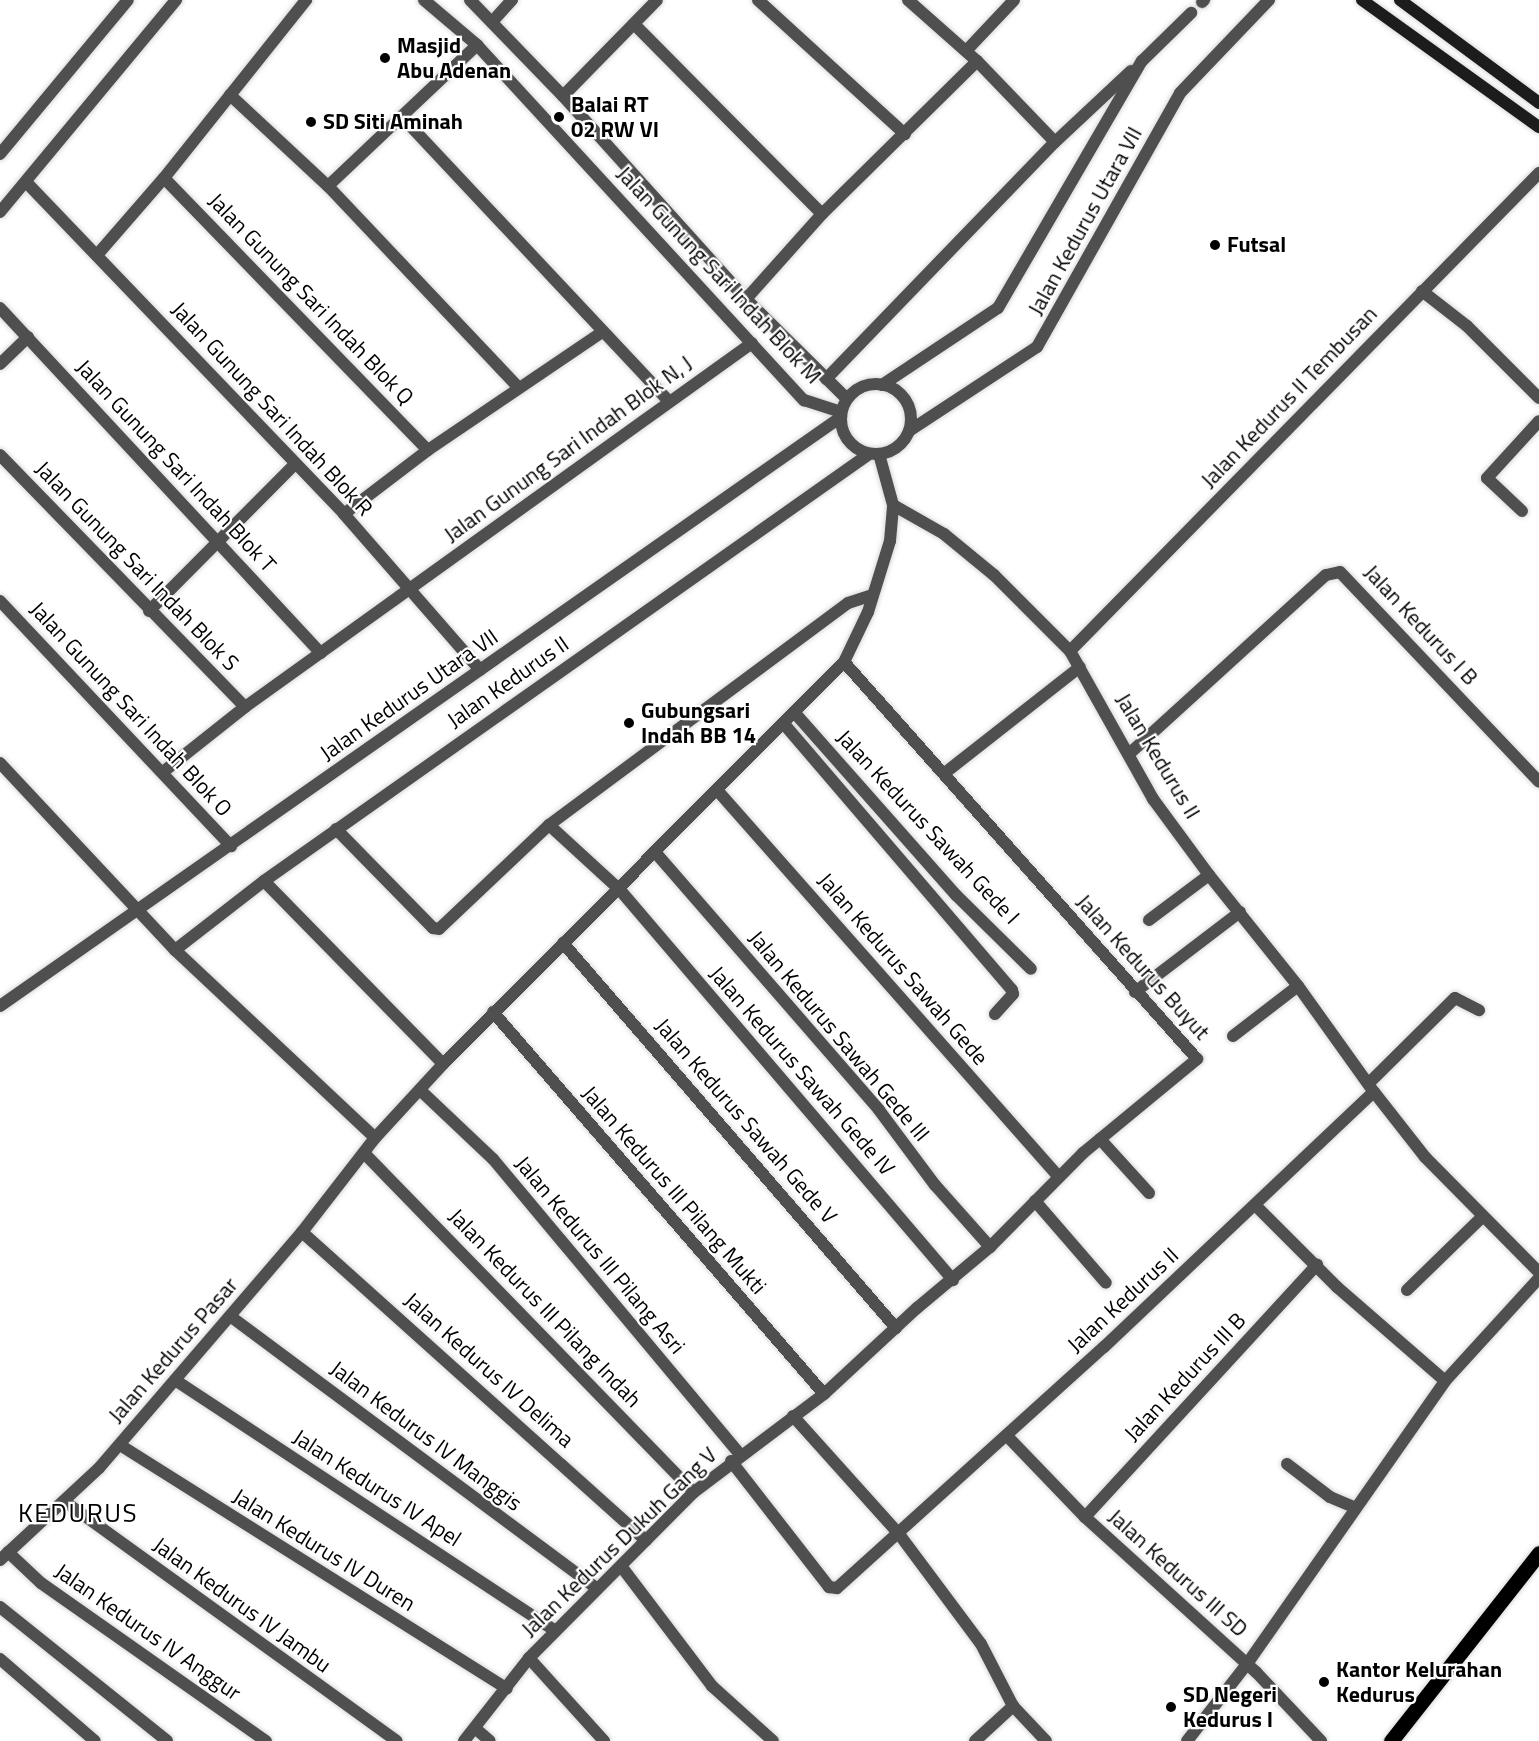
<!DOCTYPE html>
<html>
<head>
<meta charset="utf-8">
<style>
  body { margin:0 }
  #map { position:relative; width:1539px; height:1741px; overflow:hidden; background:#fff; font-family:"Titillium Web",sans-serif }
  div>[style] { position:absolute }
  .roads { filter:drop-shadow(0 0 2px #dbdbdb) drop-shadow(0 0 2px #dbdbdb) }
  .street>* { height:12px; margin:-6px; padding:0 6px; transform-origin:6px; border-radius:6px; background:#4f4f4f }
  .street>.ring { margin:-6px; padding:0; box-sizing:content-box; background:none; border:12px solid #4f4f4f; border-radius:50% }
  .secondary>* { height:12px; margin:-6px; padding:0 6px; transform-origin:6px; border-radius:6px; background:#1c1c1c }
  .primary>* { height:15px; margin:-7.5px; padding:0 7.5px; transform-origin:7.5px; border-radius:7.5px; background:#000 }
  .dots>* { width:16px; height:16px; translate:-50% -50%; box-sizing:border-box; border:3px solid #fff; border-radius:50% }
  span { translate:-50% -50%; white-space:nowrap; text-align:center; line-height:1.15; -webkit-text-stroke:4.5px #fff; paint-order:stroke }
  .poi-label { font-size:22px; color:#000; font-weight:700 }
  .left { translate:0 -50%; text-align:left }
  .street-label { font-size:22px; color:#000 }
  .quarter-label { font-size:26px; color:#000; letter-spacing:1.5px }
</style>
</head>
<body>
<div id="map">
  <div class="roads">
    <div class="street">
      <div style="left:424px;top:0;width:70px;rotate:40.3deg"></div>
      <div style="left:477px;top:45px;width:483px;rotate:47.4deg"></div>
      <div style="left:804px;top:400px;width:39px;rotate:18deg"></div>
      <div style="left:470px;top:0;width:134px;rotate:45.9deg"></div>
      <div style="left:563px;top:96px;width:273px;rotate:48deg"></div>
      <div style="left:746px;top:299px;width:142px;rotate:44.7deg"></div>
      <div style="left:758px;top:0;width:199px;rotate:42.4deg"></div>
      <div style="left:908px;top:0;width:92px;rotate:41.5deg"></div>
      <div style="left:977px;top:61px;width:112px;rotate:46.1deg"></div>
      <div style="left:1202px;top:2px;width:3px;rotate:-45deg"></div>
      <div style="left:492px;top:22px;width:30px;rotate:-48deg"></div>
      <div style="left:634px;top:24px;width:267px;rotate:45.3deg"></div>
      <div style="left:966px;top:51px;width:70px;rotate:-46.7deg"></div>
      <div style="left:230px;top:95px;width:134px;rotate:42.9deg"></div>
      <div style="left:328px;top:186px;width:277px;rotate:46.6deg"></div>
      <div style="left:563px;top:96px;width:134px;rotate:-45.6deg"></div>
      <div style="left:402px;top:117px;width:390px;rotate:46.8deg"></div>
      <div style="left:0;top:154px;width:200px;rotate:-50.3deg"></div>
      <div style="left:164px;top:178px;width:379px;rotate:45.9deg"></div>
      <div style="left:27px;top:183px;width:458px;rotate:46.2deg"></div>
      <div style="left:344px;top:514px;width:207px;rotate:48.9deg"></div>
      <div style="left:328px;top:186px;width:205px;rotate:-43.4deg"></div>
      <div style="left:0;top:212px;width:276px;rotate:-50.3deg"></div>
      <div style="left:97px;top:255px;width:102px;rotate:-49deg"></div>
      <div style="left:164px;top:178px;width:228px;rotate:-51.4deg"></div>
      <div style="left:1422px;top:291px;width:57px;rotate:37.9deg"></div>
      <div style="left:1467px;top:326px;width:102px;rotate:45deg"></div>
      <div style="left:746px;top:299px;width:114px;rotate:-48.2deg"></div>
      <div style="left:822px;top:214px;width:218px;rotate:-44.6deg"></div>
      <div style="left:0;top:308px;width:471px;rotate:47.1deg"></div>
      <div style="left:0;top:364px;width:39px;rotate:-44deg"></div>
      <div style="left:826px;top:379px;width:330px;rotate:-46deg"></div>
      <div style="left:1055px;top:142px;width:104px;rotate:-43.1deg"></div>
      <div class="ring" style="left:841px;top:384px;width:58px;height:58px"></div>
      <div style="left:882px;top:385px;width:139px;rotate:-33.6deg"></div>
      <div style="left:998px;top:308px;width:286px;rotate:-59.8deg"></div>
      <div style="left:1142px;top:61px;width:69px;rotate:-44.4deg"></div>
      <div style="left:909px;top:431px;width:153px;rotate:-33.3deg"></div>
      <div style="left:1037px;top:347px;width:291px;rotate:-60.6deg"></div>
      <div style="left:1180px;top:93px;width:129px;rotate:-46.3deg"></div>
      <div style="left:879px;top:454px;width:53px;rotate:74.6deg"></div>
      <div style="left:893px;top:505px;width:59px;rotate:29.6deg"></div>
      <div style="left:944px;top:534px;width:65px;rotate:39.4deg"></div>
      <div style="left:994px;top:575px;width:107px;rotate:45deg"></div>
      <div style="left:1070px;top:651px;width:170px;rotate:60.7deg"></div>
      <div style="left:1153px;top:799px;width:94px;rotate:53.6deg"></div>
      <div style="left:1209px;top:875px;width:142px;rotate:51.3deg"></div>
      <div style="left:1298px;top:986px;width:130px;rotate:54.4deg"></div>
      <div style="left:1374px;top:1092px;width:83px;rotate:51.9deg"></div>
      <div style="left:1425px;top:1157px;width:162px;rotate:45.3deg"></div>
      <div style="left:0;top:455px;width:351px;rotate:45.8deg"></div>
      <div style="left:1522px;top:511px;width:48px;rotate:-136.7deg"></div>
      <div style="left:1487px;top:478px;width:77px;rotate:-47.6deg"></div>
      <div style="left:344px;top:514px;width:106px;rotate:-37.3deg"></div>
      <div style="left:428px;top:450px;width:210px;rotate:-34.1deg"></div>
      <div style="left:0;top:601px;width:337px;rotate:46.7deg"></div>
      <div style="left:149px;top:611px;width:207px;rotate:-45.2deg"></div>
      <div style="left:1070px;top:651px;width:670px;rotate:-45.54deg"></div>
      <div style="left:794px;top:712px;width:244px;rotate:48.5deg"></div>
      <div style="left:956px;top:895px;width:105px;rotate:44.6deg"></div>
      <div style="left:784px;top:724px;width:350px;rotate:49.4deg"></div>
      <div style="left:1012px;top:990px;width:4px;rotate:76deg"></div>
      <div style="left:1013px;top:994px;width:27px;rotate:132deg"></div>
      <div style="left:1129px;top:754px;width:266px;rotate:-42.3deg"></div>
      <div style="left:1326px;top:575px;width:14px;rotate:-12deg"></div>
      <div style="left:1340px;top:572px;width:289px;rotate:46.5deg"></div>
      <div style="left:0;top:763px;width:256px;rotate:46.9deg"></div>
      <div style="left:175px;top:950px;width:274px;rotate:43.2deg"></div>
      <div style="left:163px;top:772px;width:105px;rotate:-38.4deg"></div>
      <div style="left:245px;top:707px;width:624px;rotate:-35.68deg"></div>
      <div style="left:946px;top:772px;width:170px;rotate:-38.1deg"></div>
      <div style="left:717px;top:790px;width:515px;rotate:48.54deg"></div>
      <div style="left:549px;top:825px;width:96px;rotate:42.5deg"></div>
      <div style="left:620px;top:890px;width:513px;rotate:49.51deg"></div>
      <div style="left:336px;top:829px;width:139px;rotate:45.6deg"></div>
      <div style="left:433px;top:928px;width:6px;rotate:9deg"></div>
      <div style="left:439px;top:929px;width:151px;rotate:-43.4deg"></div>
      <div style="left:549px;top:825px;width:372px;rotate:-36.6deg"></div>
      <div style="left:848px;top:603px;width:25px;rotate:-18deg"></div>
      <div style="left:655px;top:852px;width:342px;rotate:49deg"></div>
      <div style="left:879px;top:1110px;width:94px;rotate:53.3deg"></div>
      <div style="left:935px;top:1185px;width:83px;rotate:48.4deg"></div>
      <div style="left:264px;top:881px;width:256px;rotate:45.6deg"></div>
      <div style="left:1149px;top:920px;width:75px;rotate:-36.9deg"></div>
      <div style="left:563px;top:943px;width:509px;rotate:49.14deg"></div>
      <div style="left:175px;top:950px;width:113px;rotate:-37.8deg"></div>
      <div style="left:264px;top:881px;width:741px;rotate:-35.21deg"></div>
      <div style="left:1135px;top:992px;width:132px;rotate:-37.3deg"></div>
      <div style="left:0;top:1006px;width:1027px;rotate:-35.01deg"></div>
      <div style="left:493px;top:1012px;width:505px;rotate:49.09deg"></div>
      <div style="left:1233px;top:1036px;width:82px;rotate:-37.6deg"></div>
      <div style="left:1369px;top:1083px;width:121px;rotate:-44.7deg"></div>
      <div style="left:1455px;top:998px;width:27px;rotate:27deg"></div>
      <div style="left:420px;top:1090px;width:100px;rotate:43.4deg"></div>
      <div style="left:493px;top:1159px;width:385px;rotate:50.1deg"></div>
      <div style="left:1100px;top:1139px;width:73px;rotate:47.8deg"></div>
      <div style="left:364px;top:1153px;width:473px;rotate:45.8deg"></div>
      <div style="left:1035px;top:1201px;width:108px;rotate:49.1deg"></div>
      <div style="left:1255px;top:1205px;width:116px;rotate:45deg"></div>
      <div style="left:1337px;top:1287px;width:143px;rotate:41deg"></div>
      <div style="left:302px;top:1232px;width:462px;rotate:41.9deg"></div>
      <div style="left:1407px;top:1290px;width:106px;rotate:-44.2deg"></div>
      <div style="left:230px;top:1316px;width:457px;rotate:36.6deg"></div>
      <div style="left:175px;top:1380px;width:455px;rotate:33.4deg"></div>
      <div style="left:793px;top:1416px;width:159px;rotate:48.1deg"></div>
      <div style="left:899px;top:1534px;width:137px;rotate:53.3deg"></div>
      <div style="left:981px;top:1644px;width:70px;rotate:62.7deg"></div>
      <div style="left:1013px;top:1706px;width:48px;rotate:46.7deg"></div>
      <div style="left:1007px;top:1436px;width:112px;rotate:46.1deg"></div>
      <div style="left:1085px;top:1517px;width:231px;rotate:42.2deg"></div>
      <div style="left:1256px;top:1672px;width:95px;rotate:46.7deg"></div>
      <div style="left:120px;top:1445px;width:457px;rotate:32.2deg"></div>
      <div style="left:731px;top:1461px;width:160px;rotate:52.1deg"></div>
      <div style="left:829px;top:1587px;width:8px;rotate:7deg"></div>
      <div style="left:837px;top:1588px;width:360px;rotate:-42.1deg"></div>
      <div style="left:1104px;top:1347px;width:371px;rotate:-43.4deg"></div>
      <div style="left:1287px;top:1464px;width:54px;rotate:37.5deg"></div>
      <div style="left:1330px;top:1497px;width:25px;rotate:23deg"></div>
      <div style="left:64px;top:1501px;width:410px;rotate:35.8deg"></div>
      <div style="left:1085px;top:1517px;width:343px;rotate:-47.4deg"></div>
      <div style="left:8px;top:1552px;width:45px;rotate:43.2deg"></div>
      <div style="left:41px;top:1583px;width:275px;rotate:35.1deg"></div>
      <div style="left:0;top:1560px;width:135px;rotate:-42.9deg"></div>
      <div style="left:99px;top:1468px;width:311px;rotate:-49.3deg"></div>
      <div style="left:302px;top:1232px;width:119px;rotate:-52.2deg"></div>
      <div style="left:375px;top:1138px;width:100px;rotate:-47.4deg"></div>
      <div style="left:443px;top:1064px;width:568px;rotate:-45.07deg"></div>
      <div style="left:844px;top:662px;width:55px;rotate:-64.4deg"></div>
      <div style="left:868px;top:612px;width:74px;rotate:-72.8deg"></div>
      <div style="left:890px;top:541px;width:36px;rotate:-85deg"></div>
      <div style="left:621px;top:1566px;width:151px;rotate:52.8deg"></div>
      <div style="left:712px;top:1686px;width:82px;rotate:42deg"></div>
      <div style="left:0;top:1607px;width:214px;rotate:38.7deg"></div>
      <div style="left:529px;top:1658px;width:112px;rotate:47.9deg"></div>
      <div style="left:0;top:1659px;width:125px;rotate:40.8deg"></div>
      <div style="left:476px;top:1729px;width:18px;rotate:41deg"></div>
      <div style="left:464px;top:1741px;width:105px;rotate:-51.9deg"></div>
      <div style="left:529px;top:1658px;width:234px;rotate:-45.2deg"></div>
      <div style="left:694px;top:1492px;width:163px;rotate:-37deg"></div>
      <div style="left:824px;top:1394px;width:127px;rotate:-42.8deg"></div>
      <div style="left:917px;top:1308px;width:95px;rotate:-39.9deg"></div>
      <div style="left:990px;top:1247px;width:132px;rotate:-45.3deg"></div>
      <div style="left:1083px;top:1153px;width:148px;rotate:-39.5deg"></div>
      <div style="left:1197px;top:1059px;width:531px;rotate:-131.64deg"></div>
      <div style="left:975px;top:1741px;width:52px;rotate:-42.6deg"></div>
      <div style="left:1187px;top:1741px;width:98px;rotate:-52.1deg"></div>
      <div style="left:1247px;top:1664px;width:345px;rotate:-55deg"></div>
      <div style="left:1445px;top:1381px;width:139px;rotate:-47.6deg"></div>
    </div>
    <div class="secondary">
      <div style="left:1362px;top:0;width:218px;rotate:35.7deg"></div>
      <div style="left:1400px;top:0;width:173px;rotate:36.5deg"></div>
    </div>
    <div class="primary">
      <div style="left:1391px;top:1741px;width:239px;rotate:-51.8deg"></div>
    </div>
  </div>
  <div class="dots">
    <div style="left:385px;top:58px;background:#000"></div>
    <div style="left:559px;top:117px;background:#000"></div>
    <div style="left:311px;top:122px;background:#000"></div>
    <div style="left:1215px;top:245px;background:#000"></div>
    <div style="left:629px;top:723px;background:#000"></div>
    <div style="left:1324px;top:1682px;background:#000"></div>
    <div style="left:1171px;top:1707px;background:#000"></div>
  </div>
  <div class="poi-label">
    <span class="left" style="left:397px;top:58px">Masjid<br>Abu Adenan</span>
    <span class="left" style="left:571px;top:117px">Balai RT<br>02 RW VI</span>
    <span class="left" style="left:323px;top:122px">SD Siti Aminah</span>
    <span class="left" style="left:1227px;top:245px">Futsal</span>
    <span class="left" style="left:641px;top:723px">Gubungsari<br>Indah BB 14</span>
    <span class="left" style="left:1336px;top:1682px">Kantor Kelurahan<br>Kedurus</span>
    <span class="left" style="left:1183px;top:1707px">SD Negeri<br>Kedurus I</span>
  </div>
  <div class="street-label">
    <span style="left:1085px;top:221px;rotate:-61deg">Jalan Kedurus Utara VII</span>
    <span style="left:719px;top:275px;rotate:47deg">Jalan Gunung Sari Indah Blok M</span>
    <span style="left:311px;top:299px;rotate:46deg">Jalan Gunung Sari Indah Blok Q</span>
    <span style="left:1289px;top:397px;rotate:-46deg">Jalan Kedurus II Tembusan</span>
    <span style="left:272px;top:409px;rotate:47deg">Jalan Gunung Sari Indah Blok R</span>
    <span style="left:568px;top:449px;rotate:-36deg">Jalan Gunung Sari Indah Blok N, J</span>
    <span style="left:176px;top:466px;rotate:47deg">Jalan Gunung Sari Indah Blok T</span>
    <span style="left:137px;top:566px;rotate:46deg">Jalan Gunung Sari Indah Blok S</span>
    <span style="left:1421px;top:625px;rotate:47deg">Jalan Kedurus I B</span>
    <span style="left:508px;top:682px;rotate:-35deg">Jalan Kedurus II</span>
    <span style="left:409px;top:695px;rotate:-35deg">Jalan Kedurus Utara VII</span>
    <span style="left:131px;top:709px;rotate:47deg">Jalan Gunung Sari Indah Blok O</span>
    <span style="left:1158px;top:756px;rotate:59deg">Jalan Kedurus II</span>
    <span style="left:928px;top:827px;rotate:47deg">Jalan Kedurus Sawah Gede I</span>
    <span style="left:1143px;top:967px;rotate:48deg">Jalan Kedurus Buyut</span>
    <span style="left:903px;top:969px;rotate:49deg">Jalan Kedurus Sawah Gede</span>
    <span style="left:839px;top:1036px;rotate:50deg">Jalan Kedurus Sawah Gede III</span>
    <span style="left:802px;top:1071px;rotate:49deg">Jalan Kedurus Sawah Gede IV</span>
    <span style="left:746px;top:1121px;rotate:49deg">Jalan Kedurus Sawah Gede V</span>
    <span style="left:674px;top:1190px;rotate:49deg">Jalan Kedurus III Pilang Mukti</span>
    <span style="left:600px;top:1255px;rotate:50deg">Jalan Kedurus III Pilang Asri</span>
    <span style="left:1123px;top:1300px;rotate:-43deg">Jalan Kedurus II</span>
    <span style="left:545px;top:1308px;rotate:46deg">Jalan Kedurus III Pilang Indah</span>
    <span style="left:173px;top:1350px;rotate:-49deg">Jalan Kedurus Pasar</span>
    <span style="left:489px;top:1370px;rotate:42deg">Jalan Kedurus IV Delima</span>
    <span style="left:1185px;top:1377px;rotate:-47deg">Jalan Kedurus III B</span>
    <span style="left:426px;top:1436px;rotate:37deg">Jalan Kedurus IV Manggis</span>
    <span style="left:377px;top:1488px;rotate:33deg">Jalan Kedurus IV Apel</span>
    <span style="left:619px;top:1542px;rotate:-44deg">Jalan Kedurus Dukuh Gang V</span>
    <span style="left:324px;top:1550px;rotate:32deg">Jalan Kedurus IV Duren</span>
    <span style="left:1178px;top:1573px;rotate:42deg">Jalan Kedurus III SD</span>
    <span style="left:242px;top:1605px;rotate:36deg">Jalan Kedurus IV Jambu</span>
    <span style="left:148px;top:1632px;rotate:35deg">Jalan Kedurus IV Anggur</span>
  </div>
  <div class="quarter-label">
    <span style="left:78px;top:1513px">KEDURUS</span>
  </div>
</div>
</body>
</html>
